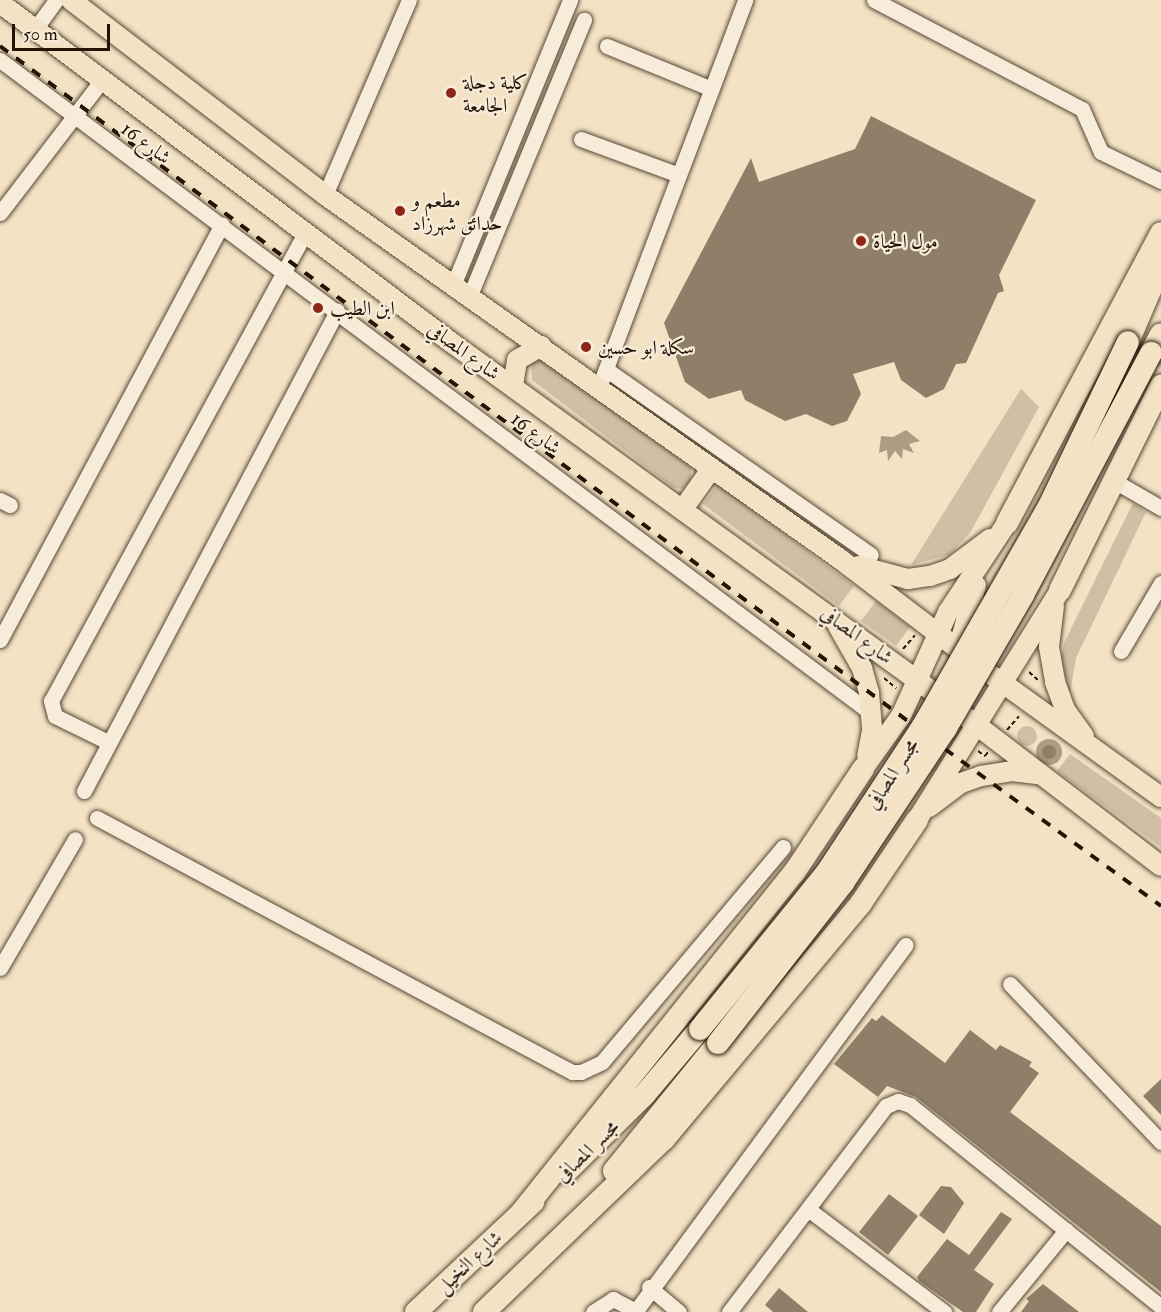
<!DOCTYPE html>
<html>
<head>
<meta charset="utf-8">
<style>
  body { margin:0 }
  #map { position:relative; width:1161px; height:1312px; overflow:hidden; background:#f3e2c4; font-family:"IM FELL Double Pica",Amiri,serif }
  div>[style] { position:absolute }
  .green>* { inset:0; background:#d0bfa4 }
  .round { border-radius:50% }
  .water>* { inset:0; background:#ac9c83 }
  .building>* { inset:0; background:#8f7f68 }
  .path>* { height:2px; margin-top:-1px; transform-origin:0; background:repeating-linear-gradient(90deg,#231405 0 4.5px,transparent 0 7.5px) }
  .roads { filter:drop-shadow(0 0 2px #574835) drop-shadow(0 0 2px #574835) }
  .minor>* { height:15px; margin:-7.5px; padding:0 7.5px; transform-origin:7.5px; border-radius:7.5px; background:#f7ecd9 }
  .major>* { height:20px; margin:-10px; padding:0 10px; transform-origin:10px; border-radius:10px; background:#f3e2c4 }
  .highway>* { height:22px; margin:-11px; padding:0 11px; transform-origin:11px; border-radius:11px; background:#f3e2c4 }
  .rail>* { height:4px; margin-top:-2px; transform-origin:0; background:repeating-linear-gradient(90deg,#231405 0 10px,transparent 0 20px) }
  .bridges { filter:drop-shadow(0 0 2px #231405) drop-shadow(0 0 2px #231405) }
  .highway-bridge>* { height:22px; margin:-11px; padding:0 11px; transform-origin:11px; border-radius:11px; background:#f3e2c4 }
  .dots>* { width:16px; height:16px; translate:-50% -50%; box-sizing:border-box; border:3px solid #f7ecd9; border-radius:50% }
  span { translate:-50% -50%; white-space:nowrap; text-align:center; line-height:1.15; -webkit-text-stroke:4.5px #f7ecd9; paint-order:stroke }
  .poi-label { font-size:20px; color:#231405 }
  .left { translate:0 -50%; text-align:left }
  .street-label { font-size:20px; color:#231405 }
  .scale { position:absolute; left:12px; top:24px; width:98px; height:27px; box-sizing:border-box; border:3px solid #231405; border-top:0; padding-left:8px; font-size:18px; line-height:21px; white-space:nowrap; color:#231405; -webkit-text-stroke:4px #f7ecd9; paint-order:stroke }
</style>
</head>
<body>
<div id="map">
  <div class="green">
    <div style="clip-path:polygon(538px 356px,691px 467px,691px 480px,683px 489px,674px 488px,532px 380px,531px 360px)"></div>
    <div style="clip-path:polygon(1021px 389px,1039px 407px,970px 533px,949px 555px,911px 565px)"></div>
    <div style="clip-path:polygon(718px 484px,854px 586px,839px 606px,703px 504px)"></div>
    <div style="clip-path:polygon(1133px 503px,1146px 512px,1076px 658px,1070px 692px,1061px 660px,1064px 643px)"></div>
    <div style="clip-path:polygon(876px 601px,910px 627px,896px 646px,861px 621px)"></div>
    <div class="round" style="left:1017px;top:726px;width:20px;height:20px"></div>
    <div style="clip-path:polygon(1070px 754px,1161px 818px,1161px 847px,1057px 771px)"></div>
  </div>
  <div class="water">
    <div style="clip-path:polygon(906px 430px,920px 441px,909px 444px,914px 453px,903px 449px,902px 459px,895px 451px,888px 461px,887px 450px,879px 453px,881px 436px,893px 437px)"></div>
    <div class="round" style="left:1036px;top:739px;width:26px;height:26px"></div>
  </div>
  <div class="building">
    <div style="clip-path:polygon(871px 116px,1036px 200px,999px 275px,1004px 291px,998px 293px,966px 363px,956px 364px,944px 389px,926px 398px,901px 380px,894px 362px,853px 374px,861px 394px,847px 421px,832px 426px,806px 414px,785px 421px,745px 400px,741px 390px,709px 399px,685px 382px,664px 323px,751px 158px,759px 182px,855px 149px)"></div>
    <div class="round" style="left:1042px;top:745px;width:14px;height:14px"></div>
    <div style="clip-path:polygon(882px 1015px,945px 1063px,970px 1030px,996px 1050px,1000px 1045px,1032px 1062px,1029px 1066px,1039px 1073px,1010px 1112px,1161px 1226px,1161px 1292px,916px 1097px,887px 1086px,878px 1097px,834px 1064px,872px 1018px,876px 1021px)"></div>
    <div style="clip-path:polygon(1161px 1079px,1161px 1115px,1143px 1096px)"></div>
    <div style="clip-path:polygon(941px 1186px,951px 1187px,964px 1203px,944px 1234px,919px 1215px)"></div>
    <div style="clip-path:polygon(889px 1194px,918px 1216px,888px 1255px,859px 1232px)"></div>
    <div style="clip-path:polygon(1001px 1212px,1012px 1219px,974px 1270px,994px 1284px,976px 1312px,963px 1312px,919px 1281px,917px 1277px,947px 1239px,969px 1255px)"></div>
    <div style="clip-path:polygon(1043px 1284px,1079px 1312px,1021px 1312px,1029px 1301px,1026px 1299px)"></div>
    <div style="clip-path:polygon(779px 1288px,808px 1312px,773px 1312px,765px 1305px)"></div>
  </div>
  <div class="path">
    <div style="left:903px;top:649px;width:18px;rotate:-49deg"></div>
    <div style="left:1029px;top:672px;width:12px;rotate:42deg"></div>
    <div style="left:884px;top:678px;width:16px;rotate:40deg"></div>
    <div style="left:1007px;top:730px;width:18px;rotate:-49deg"></div>
    <div style="left:978px;top:751px;width:9px;rotate:36deg"></div>
    <div style="left:985px;top:756px;width:5px;rotate:-53deg"></div>
  </div>
  <div class="roads">
    <div class="minor">
      <div style="left:874px;top:0;width:235px;rotate:27.7deg"></div>
      <div style="left:1082px;top:109px;width:47px;rotate:66.2deg"></div>
      <div style="left:1101px;top:152px;width:67px;rotate:25.8deg"></div>
      <div style="left:35px;top:29px;width:36px;rotate:-54deg"></div>
      <div style="left:607px;top:46px;width:113px;rotate:22.3deg"></div>
      <div style="left:0;top:60px;width:1089px;rotate:36.86deg"></div>
      <div style="left:581px;top:139px;width:104px;rotate:20.2deg"></div>
      <div style="left:325px;top:195px;width:212px;rotate:-66.7deg"></div>
      <div style="left:0;top:213px;width:169px;rotate:-52.5deg"></div>
      <div style="left:454px;top:283px;width:306px;rotate:-67.7deg"></div>
      <div style="left:470px;top:295px;width:298px;rotate:-67.5deg"></div>
      <div style="left:607px;top:370px;width:322px;rotate:35deg"></div>
      <div style="left:599px;top:387px;width:414px;rotate:-69.3deg"></div>
      <div style="left:1116px;top:482px;width:52px;rotate:30deg"></div>
      <div style="left:0;top:500px;width:11px;rotate:27deg"></div>
      <div style="left:0;top:640px;width:471px;rotate:-61.9deg"></div>
      <div style="left:1121px;top:651px;width:79px;rotate:-59.5deg"></div>
      <div style="left:108px;top:742px;width:59px;rotate:-153.9deg"></div>
      <div style="left:55px;top:716px;width:16px;rotate:-105deg"></div>
      <div style="left:51px;top:701px;width:532px;rotate:-61.51deg"></div>
      <div style="left:84px;top:791px;width:543px;rotate:-62.21deg"></div>
      <div style="left:97px;top:818px;width:539px;rotate:28.14deg"></div>
      <div style="left:572px;top:1072px;width:9px"></div>
      <div style="left:581px;top:1072px;width:23px;rotate:-25deg"></div>
      <div style="left:602px;top:1062px;width:281px;rotate:-49.9deg"></div>
      <div style="left:0;top:968px;width:149px;rotate:-59.8deg"></div>
      <div style="left:1010px;top:984px;width:219px;rotate:46.3deg"></div>
      <div style="left:808px;top:1209px;width:171px;rotate:37.1deg"></div>
      <div style="left:649px;top:1287px;width:39px;rotate:40deg"></div>
      <div style="left:593px;top:1312px;width:24px;rotate:-33deg"></div>
      <div style="left:613px;top:1299px;width:26px;rotate:28deg"></div>
      <div style="left:635px;top:1312px;width:456px;rotate:-53.6deg"></div>
      <div style="left:729px;top:1312px;width:259px;rotate:-52.7deg"></div>
      <div style="left:886px;top:1106px;width:13px;rotate:-23deg"></div>
      <div style="left:898px;top:1101px;width:13px;rotate:18deg"></div>
      <div style="left:910px;top:1105px;width:322px;rotate:38.8deg"></div>
      <div style="left:999px;top:1312px;width:106px;rotate:-50.7deg"></div>
    </div>
    <div class="major">
      <div style="left:71px;top:0;width:320px;rotate:37.5deg"></div>
      <div style="left:325px;top:195px;width:631px;rotate:35.25deg"></div>
      <div style="left:840px;top:559px;width:148px;rotate:37.3deg"></div>
      <div style="left:0;top:3px;width:566px;rotate:36.95deg"></div>
      <div style="left:452px;top:343px;width:593px;rotate:35.94deg"></div>
      <div style="left:513px;top:386px;width:26px;rotate:-81deg"></div>
      <div style="left:517px;top:360px;width:28px;rotate:-30deg"></div>
      <div style="left:683px;top:509px;width:50px;rotate:-54.7deg"></div>
      <div style="left:859px;top:566px;width:51px;rotate:14.9deg"></div>
      <div style="left:908px;top:579px;width:22px;rotate:-8deg"></div>
      <div style="left:930px;top:576px;width:21px;rotate:-19deg"></div>
      <div style="left:950px;top:569px;width:50px;rotate:-36.9deg"></div>
      <div style="left:1054px;top:606px;width:41px;rotate:97deg"></div>
      <div style="left:1049px;top:647px;width:36px;rotate:80deg"></div>
      <div style="left:1055px;top:682px;width:30px;rotate:70deg"></div>
      <div style="left:1065px;top:710px;width:32px;rotate:54deg"></div>
      <div style="left:838px;top:626px;width:48px;rotate:60.3deg"></div>
      <div style="left:862px;top:668px;width:26px;rotate:74deg"></div>
      <div style="left:869px;top:693px;width:38px;rotate:85deg"></div>
      <div style="left:872px;top:731px;width:25px;rotate:101deg"></div>
      <div style="left:958px;top:649px;width:66px;rotate:-74.1deg"></div>
      <div style="left:993px;top:676px;width:207px;rotate:35.8deg"></div>
      <div style="left:966px;top:717px;width:245px;rotate:37.4deg"></div>
      <div style="left:863px;top:769px;width:65px;rotate:-54.4deg"></div>
      <div style="left:901px;top:716px;width:114px;rotate:-65.7deg"></div>
      <div style="left:948px;top:612px;width:107px;rotate:-56.5deg"></div>
      <div style="left:929px;top:807px;width:40px;rotate:-37deg"></div>
      <div style="left:961px;top:783px;width:21px;rotate:-19deg"></div>
      <div style="left:981px;top:776px;width:31px;rotate:-9deg"></div>
      <div style="left:1012px;top:771px;width:25px;rotate:7deg"></div>
      <div style="left:917px;top:820px;width:271px;rotate:-58.1deg"></div>
    </div>
    <div class="highway">
      <div style="left:1128px;top:342px;width:84px;rotate:-66.8deg"></div>
      <div style="left:1151px;top:353px;width:21px;rotate:-62deg"></div>
      <div style="left:1007px;top:523px;width:328px;rotate:-62deg"></div>
      <div style="left:1060px;top:590px;width:228px;rotate:-63.7deg"></div>
      <div style="left:614px;top:1171px;width:165px;rotate:-50.9deg"></div>
      <div style="left:566px;top:1172px;width:111px;rotate:-44.6deg"></div>
      <div style="left:645px;top:1094px;width:85px;rotate:-49.8deg"></div>
      <div style="left:522px;top:1212px;width:435px;rotate:-51.3deg"></div>
      <div style="left:794px;top:873px;width:125px;rotate:-56.4deg"></div>
      <div style="left:416px;top:1312px;width:161px;rotate:-43.2deg"></div>
      <div style="left:484px;top:1312px;width:250px;rotate:-43.9deg"></div>
      <div style="left:664px;top:1139px;width:307px;rotate:-50.1deg"></div>
      <div style="left:861px;top:903px;width:100px;rotate:-56deg"></div>
    </div>
  </div>
  <div class="rail">
    <div style="left:0;top:46px;width:1136px;rotate:36.63deg"></div>
    <div style="left:945px;top:749px;width:267px;rotate:36deg"></div>
  </div>
  <div class="bridges">
    <div class="highway-bridge">
      <div style="left:700px;top:1029px;width:202px;rotate:-51deg"></div>
      <div style="left:827px;top:872px;width:175px;rotate:-56.7deg"></div>
      <div style="left:923px;top:726px;width:251px;rotate:-60.2deg"></div>
      <div style="left:1048px;top:508px;width:184px;rotate:-64.3deg"></div>
      <div style="left:718px;top:1043px;width:203px;rotate:-52deg"></div>
      <div style="left:843px;top:883px;width:186px;rotate:-56.4deg"></div>
      <div style="left:946px;top:728px;width:154px;rotate:-59.9deg"></div>
      <div style="left:1023px;top:595px;width:274px;rotate:-62.1deg"></div>
    </div>
  </div>
  <div class="dots">
    <div style="left:451px;top:93px;background:#8f2418"></div>
    <div style="left:400px;top:211px;background:#8f2418"></div>
    <div style="left:861px;top:241px;background:#8f2418"></div>
    <div style="left:318px;top:308px;background:#8f2418"></div>
    <div style="left:586px;top:347px;background:#8f2418"></div>
  </div>
  <div class="poi-label">
    <span class="left" style="left:463px;top:94px">كلية دجلة<br>الجامعة</span>
    <span class="left" style="left:412px;top:212px">مطعم و<br>حدائق شهرزاد</span>
    <span class="left" style="left:873px;top:241px">مول الحياة</span>
    <span class="left" style="left:330px;top:308px">ابن الطيب</span>
    <span class="left" style="left:598px;top:347px">سكلة ابو حسين</span>
  </div>
  <div class="street-label">
    <span style="left:146px;top:143px;rotate:37deg">شارع 16</span>
    <span style="left:464px;top:351px;rotate:36deg">شارع المصافي</span>
    <span style="left:536px;top:433px;rotate:37deg">شارع 16</span>
    <span style="left:857px;top:635px;rotate:36deg">شارع المصافي</span>
    <span style="left:892px;top:774px;rotate:-57deg">مجسر المصافي</span>
    <span style="left:587px;top:1151px;rotate:-44deg">مجسر المصافي</span>
    <span style="left:469px;top:1262px;rotate:-43deg">شارع النخيل</span>
  </div>
  <div class="scale">50 m</div>
</div>
</body>
</html>
